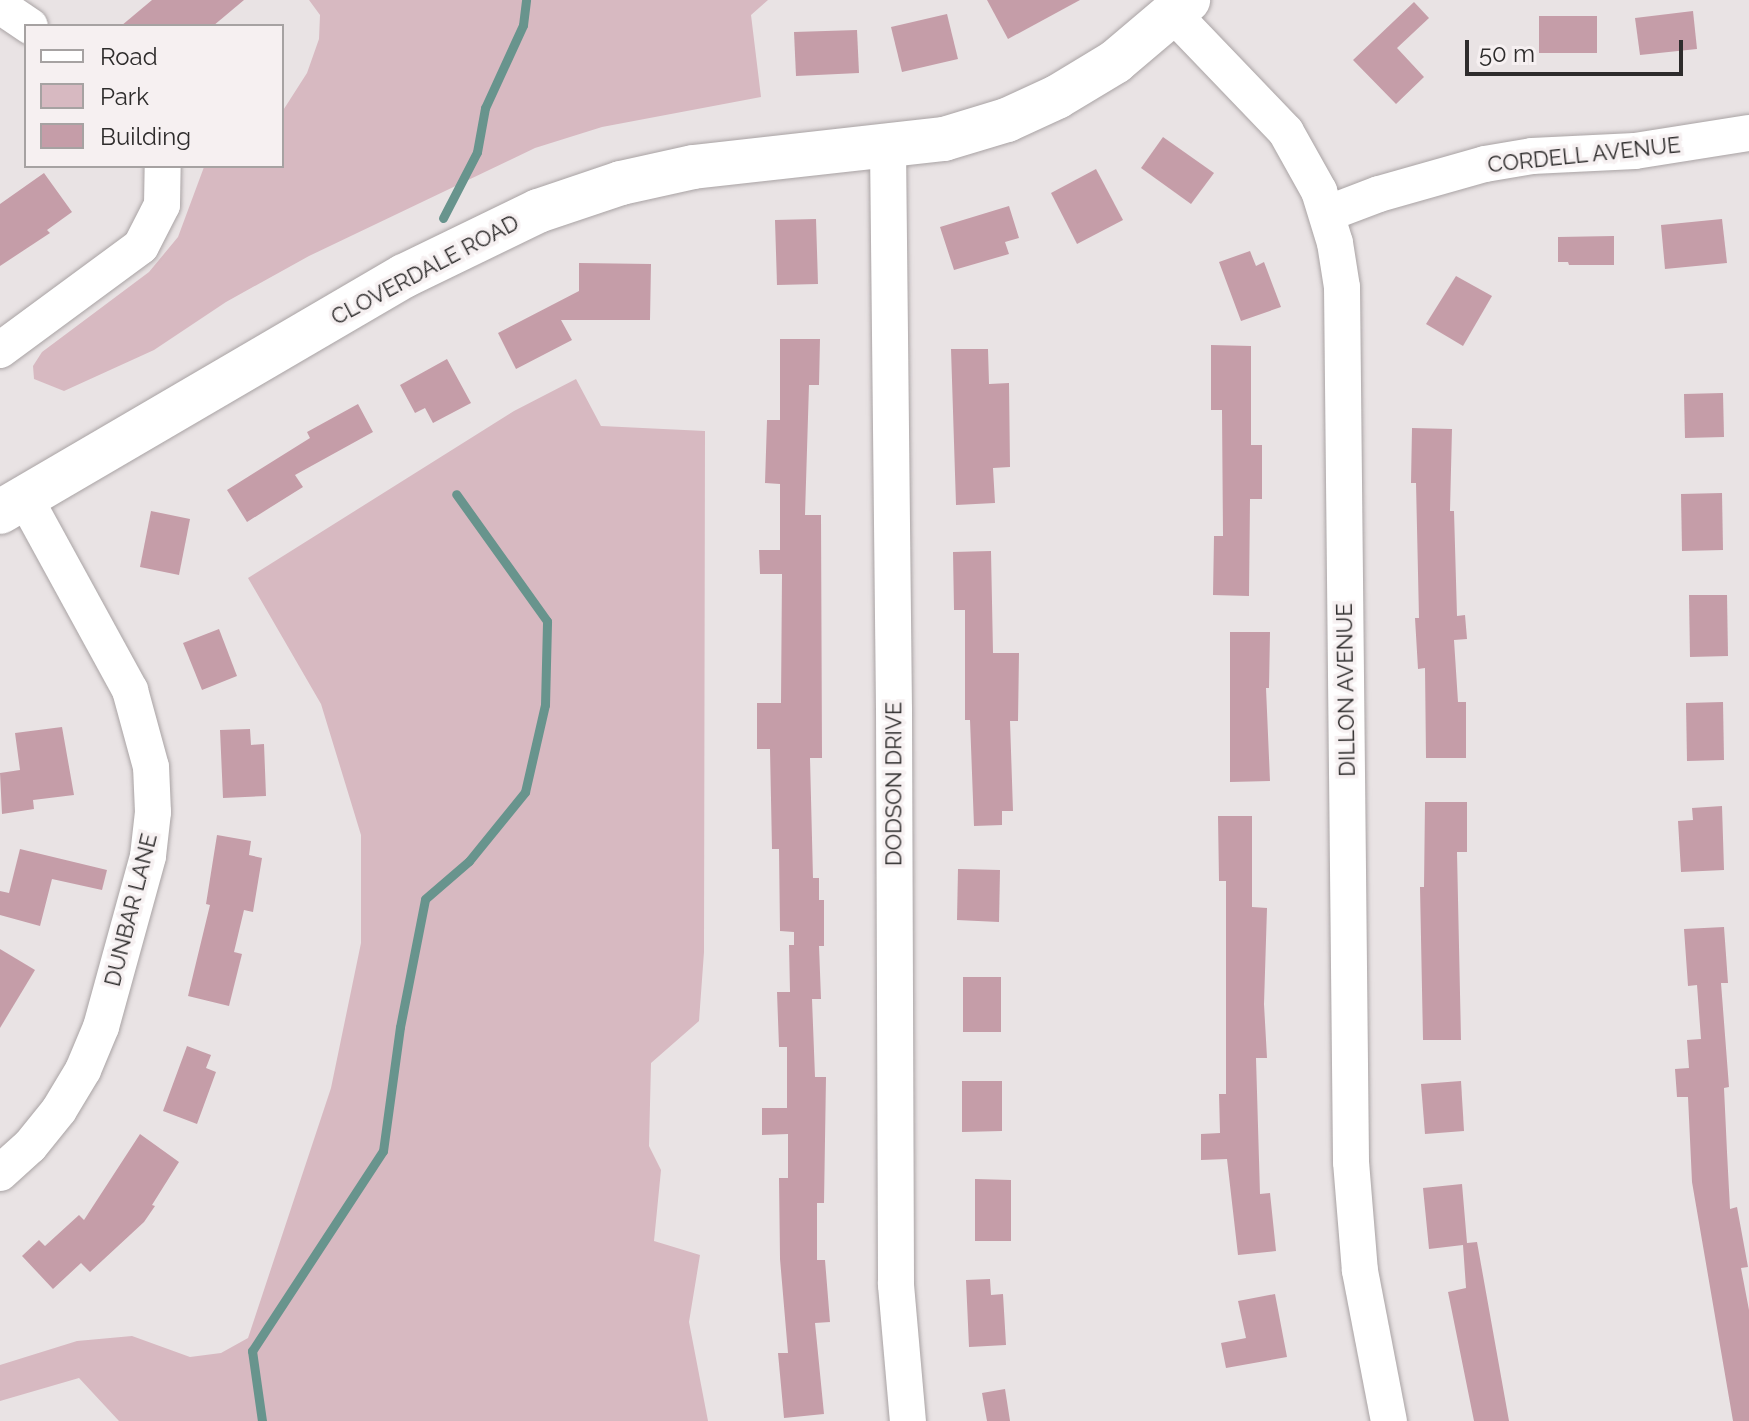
<!DOCTYPE html>
<html>
<head>
<meta charset="utf-8">
<style>
  body { margin:0 }
  #map { position:relative; width:1749px; height:1421px; overflow:hidden; background:#e9e3e4; font-family:Raleway,sans-serif }
  div>[style] { position:absolute }
  .green>* { inset:0; background:#d7b9c1 }
  .stream>* { height:9px; margin:-4.5px; padding:0 4.5px; transform-origin:4.5px; border-radius:4.5px; background:#68948d }
  .building>* { inset:0; background:#c59da8 }
  .roads { filter:drop-shadow(0 0 2px #a9a3a4) drop-shadow(0 0 2px #a9a3a4) }
  .minor>* { height:36px; margin:-18px; padding:0 18px; transform-origin:18px; border-radius:18px; background:#fff }
  .tertiary>* { height:44px; margin:-22px; padding:0 22px; transform-origin:22px; border-radius:22px; background:#fff }
  span { translate:-50% -50%; white-space:nowrap; text-align:center; line-height:1.15; -webkit-text-stroke:7px #f6f0f1; paint-order:stroke }
  .street-label { font-size:22px; color:#2e2c2c }
  .legend { position:absolute; left:24px; top:24px; width:260px; height:144px; box-sizing:border-box; background:#f6f0f1; border:2px solid #a6a2a2; margin:0; padding:10px 14px; list-style:none; font-size:24px; color:#2e2c2c }
  .legend li { display:flex; align-items:center; gap:16px; height:40px }
  .legend b { width:40px; border:2px solid #a6a2a2 }
  .scale { position:absolute; left:1465px; top:40px; width:218px; height:36px; box-sizing:border-box; border:4px solid #2e2c2c; border-top:0; padding-left:10px; font-size:24px; line-height:28px; white-space:nowrap; color:#2e2c2c; -webkit-text-stroke:6px #f6f0f1; paint-order:stroke }
</style>
</head>
<body>
<div id="map">
  <div class="green">
    <div style="clip-path:polygon(309px 0,768px 0,751px 15px,761px 97px,602px 127px,535px 148px,309px 256px,226px 302px,154px 350px,64px 391px,34px 379px,33px 366px,42px 352px,149px 272px,178px 237px,204px 167px,282px 166px,282px 112px,307px 73px,319px 39px,320px 15px)"></div>
    <div style="clip-path:polygon(576px 379px,601px 426px,705px 431px,704px 952px,699px 1021px,651px 1063px,649px 1146px,661px 1170px,654px 1241px,700px 1255px,689px 1322px,708px 1421px,119px 1421px,79px 1378px,0 1401px,0 1365px,77px 1341px,132px 1336px,190px 1357px,221px 1353px,248px 1338px,331px 1088px,361px 943px,361px 835px,321px 704px,248px 578px,514px 411px)"></div>
  </div>
  <div class="stream">
    <div style="left:443px;top:218px;width:74px;rotate:-62.7deg"></div>
    <div style="left:477px;top:152px;width:45px;rotate:-79.7deg"></div>
    <div style="left:485px;top:108px;width:91px;rotate:-65.4deg"></div>
    <div style="left:523px;top:25px;width:25px;rotate:-83deg"></div>
    <div style="left:262px;top:1421px;width:71px;rotate:-98.1deg"></div>
    <div style="left:252px;top:1351px;width:239px;rotate:-56.8deg"></div>
    <div style="left:383px;top:1151px;width:125px;rotate:-82.2deg"></div>
    <div style="left:400px;top:1027px;width:130px;rotate:-78.9deg"></div>
    <div style="left:425px;top:899px;width:58px;rotate:-40.8deg"></div>
    <div style="left:469px;top:861px;width:89px;rotate:-50.9deg"></div>
    <div style="left:525px;top:792px;width:89px;rotate:-77.1deg"></div>
    <div style="left:545px;top:705px;width:84px;rotate:-88.6deg"></div>
    <div style="left:547px;top:621px;width:156px;rotate:-125.6deg"></div>
  </div>
  <div class="building">
    <div style="clip-path:polygon(152px 0,244px 0,213px 26px,121px 26px)"></div>
    <div style="clip-path:polygon(987px 0,1080px 0,1008px 39px)"></div>
    <div style="clip-path:polygon(1414px 2px,1429px 18px,1397px 48px,1424px 77px,1396px 104px,1353px 60px)"></div>
    <div style="clip-path:polygon(1693px 11px,1697px 49px,1640px 55px,1635px 18px)"></div>
    <div style="clip-path:polygon(947px 14px,958px 59px,902px 72px,891px 27px)"></div>
    <div style="clip-path:polygon(1539px 16px,1597px 16px,1597px 53px,1539px 53px)"></div>
    <div style="clip-path:polygon(857px 30px,859px 73px,796px 76px,794px 32px)"></div>
    <div style="clip-path:polygon(1163px 137px,1214px 173px,1191px 204px,1141px 168px)"></div>
    <div style="clip-path:polygon(1096px 169px,1123px 220px,1077px 244px,1051px 193px)"></div>
    <div style="clip-path:polygon(44px 173px,72px 212px,47px 230px,50px 233px,0 266px,0 204px)"></div>
    <div style="clip-path:polygon(1009px 206px,1019px 238px,1005px 242px,1009px 254px,954px 270px,940px 227px)"></div>
    <div style="clip-path:polygon(816px 219px,818px 284px,777px 285px,775px 220px)"></div>
    <div style="clip-path:polygon(1722px 219px,1727px 263px,1665px 269px,1661px 225px)"></div>
    <div style="clip-path:polygon(1614px 236px,1614px 265px,1569px 265px,1568px 262px,1558px 262px,1558px 237px)"></div>
    <div style="clip-path:polygon(1250px 251px,1256px 266px,1264px 262px,1281px 307px,1241px 321px,1219px 262px)"></div>
    <div style="clip-path:polygon(579px 263px,651px 264px,650px 320px,561px 320px,572px 340px,516px 369px,498px 333px,579px 291px)"></div>
    <div style="clip-path:polygon(1456px 276px,1492px 296px,1463px 346px,1426px 324px)"></div>
    <div style="clip-path:polygon(780px 339px,820px 339px,819px 385px,809px 385px,805px 515px,821px 515px,822px 758px,810px 758px,813px 878px,819px 878px,819px 900px,824px 900px,824px 946px,819px 946px,821px 999px,812px 999px,815px 1077px,826px 1077px,824px 1203px,817px 1203px,817px 1260px,825px 1260px,830px 1322px,815px 1323px,824px 1414px,784px 1418px,778px 1353px,788px 1353px,780px 1259px,779px 1178px,788px 1178px,788px 1134px,762px 1135px,762px 1108px,787px 1108px,787px 1047px,779px 1047px,777px 992px,790px 992px,789px 945px,794px 945px,794px 932px,780px 931px,779px 849px,772px 849px,770px 749px,757px 749px,757px 703px,781px 703px,782px 574px,760px 574px,759px 550px,780px 550px,780px 484px,765px 483px,767px 420px,780px 420px)"></div>
    <div style="clip-path:polygon(1211px 345px,1251px 346px,1251px 445px,1262px 445px,1262px 499px,1250px 499px,1249px 596px,1213px 595px,1214px 536px,1223px 536px,1222px 410px,1211px 410px)"></div>
    <div style="clip-path:polygon(951px 349px,988px 349px,989px 384px,1009px 383px,1010px 467px,993px 468px,995px 503px,956px 505px)"></div>
    <div style="clip-path:polygon(447px 359px,471px 403px,433px 423px,425px 408px,415px 413px,400px 385px)"></div>
    <div style="clip-path:polygon(1723px 393px,1724px 437px,1685px 438px,1684px 394px)"></div>
    <div style="clip-path:polygon(358px 404px,373px 432px,295px 475px,303px 487px,247px 522px,227px 490px,310px 438px,307px 432px)"></div>
    <div style="clip-path:polygon(1412px 428px,1452px 429px,1450px 511px,1454px 511px,1457px 616px,1465px 615px,1467px 639px,1454px 640px,1458px 702px,1466px 702px,1466px 758px,1426px 758px,1425px 668px,1418px 669px,1415px 618px,1419px 618px,1416px 483px,1411px 483px)"></div>
    <div style="clip-path:polygon(1722px 493px,1723px 550px,1682px 551px,1681px 494px)"></div>
    <div style="clip-path:polygon(151px 511px,190px 519px,179px 575px,140px 567px)"></div>
    <div style="clip-path:polygon(991px 551px,993px 653px,1019px 653px,1018px 721px,1010px 721px,1013px 811px,1002px 811px,1002px 825px,974px 826px,970px 720px,965px 720px,965px 610px,954px 610px,953px 552px)"></div>
    <div style="clip-path:polygon(1689px 595px,1727px 595px,1728px 656px,1690px 657px)"></div>
    <div style="clip-path:polygon(219px 629px,237px 676px,202px 690px,183px 643px)"></div>
    <div style="clip-path:polygon(1230px 632px,1270px 632px,1269px 688px,1266px 688px,1270px 781px,1230px 782px)"></div>
    <div style="clip-path:polygon(1723px 702px,1724px 760px,1687px 761px,1686px 703px)"></div>
    <div style="clip-path:polygon(62px 727px,74px 795px,33px 800px,34px 809px,2px 814px,0 773px,20px 770px,15px 733px)"></div>
    <div style="clip-path:polygon(250px 729px,251px 745px,264px 744px,266px 796px,223px 798px,220px 730px)"></div>
    <div style="clip-path:polygon(1425px 802px,1467px 802px,1467px 852px,1457px 852px,1461px 1040px,1423px 1040px,1420px 887px,1424px 887px)"></div>
    <div style="clip-path:polygon(1722px 806px,1724px 870px,1681px 872px,1678px 821px,1693px 820px,1692px 808px)"></div>
    <div style="clip-path:polygon(1218px 816px,1252px 816px,1252px 907px,1267px 908px,1264px 1004px,1267px 1058px,1256px 1058px,1260px 1194px,1270px 1193px,1276px 1251px,1238px 1255px,1227px 1159px,1201px 1160px,1201px 1134px,1220px 1133px,1219px 1094px,1226px 1094px,1226px 881px,1219px 881px)"></div>
    <div style="clip-path:polygon(217px 835px,251px 841px,249px 855px,262px 858px,253px 912px,244px 910px,234px 952px,242px 954px,229px 1006px,188px 996px,210px 905px,206px 904px)"></div>
    <div style="clip-path:polygon(20px 849px,107px 870px,102px 890px,52px 879px,40px 926px,0 915px,0 891px,9px 893px)"></div>
    <div style="clip-path:polygon(958px 869px,1000px 870px,999px 922px,957px 920px)"></div>
    <div style="clip-path:polygon(1724px 927px,1728px 983px,1721px 983px,1729px 1087px,1724px 1088px,1727px 1152px,1730px 1209px,1737px 1207px,1748px 1267px,1741px 1268px,1749px 1310px,1749px 1421px,1733px 1421px,1692px 1182px,1688px 1097px,1677px 1097px,1675px 1069px,1689px 1068px,1687px 1040px,1701px 1039px,1697px 985px,1688px 986px,1684px 929px)"></div>
    <div style="clip-path:polygon(0 949px,35px 970px,0 1028px)"></div>
    <div style="clip-path:polygon(963px 977px,1001px 977px,1001px 1032px,963px 1032px)"></div>
    <div style="clip-path:polygon(187px 1046px,211px 1055px,206px 1068px,216px 1072px,197px 1124px,163px 1111px)"></div>
    <div style="clip-path:polygon(962px 1081px,1002px 1081px,1002px 1131px,962px 1132px)"></div>
    <div style="clip-path:polygon(1461px 1081px,1464px 1131px,1425px 1134px,1421px 1084px)"></div>
    <div style="clip-path:polygon(140px 1134px,179px 1162px,152px 1205px,155px 1206px,144px 1222px,90px 1272px,81px 1263px,53px 1289px,22px 1256px,39px 1240px,45px 1246px,79px 1215px,84px 1220px)"></div>
    <div style="clip-path:polygon(975px 1179px,1011px 1180px,1011px 1241px,975px 1241px)"></div>
    <div style="clip-path:polygon(1462px 1184px,1467px 1243px,1477px 1242px,1509px 1421px,1474px 1421px,1448px 1292px,1466px 1288px,1463px 1245px,1429px 1249px,1423px 1188px)"></div>
    <div style="clip-path:polygon(990px 1279px,991px 1295px,1003px 1294px,1006px 1345px,969px 1347px,966px 1280px)"></div>
    <div style="clip-path:polygon(1275px 1294px,1287px 1357px,1226px 1368px,1221px 1343px,1246px 1338px,1238px 1301px)"></div>
    <div style="clip-path:polygon(1005px 1389px,1010px 1421px,987px 1421px,982px 1393px)"></div>
  </div>
  <div class="roads">
    <div class="minor">
      <div style="left:0;top:6px;width:36px;rotate:34deg"></div>
      <div style="left:1173px;top:14px;width:163px;rotate:46.2deg"></div>
      <div style="left:1286px;top:132px;width:68px;rotate:60.8deg"></div>
      <div style="left:1319px;top:191px;width:54px;rotate:72.9deg"></div>
      <div style="left:1335px;top:243px;width:45px;rotate:81deg"></div>
      <div style="left:1342px;top:287px;width:875px;rotate:89.41deg"></div>
      <div style="left:1351px;top:1162px;width:109px;rotate:85.3deg"></div>
      <div style="left:1360px;top:1271px;width:153px;rotate:79.1deg"></div>
      <div style="left:888px;top:147px;width:562px;rotate:89.39deg"></div>
      <div style="left:894px;top:709px;width:576px;rotate:89.8deg"></div>
      <div style="left:896px;top:1285px;width:137px;rotate:85deg"></div>
      <div style="left:1329px;top:213px;width:53px;rotate:-20.8deg"></div>
      <div style="left:1379px;top:194px;width:110px;rotate:-15.8deg"></div>
      <div style="left:1485px;top:164px;width:48px;rotate:-9.7deg"></div>
      <div style="left:1532px;top:156px;width:103px;rotate:-2.8deg"></div>
      <div style="left:1635px;top:151px;width:115px;rotate:-9deg"></div>
      <div style="left:0;top:350px;width:175px;rotate:-36.4deg"></div>
      <div style="left:141px;top:246px;width:46px;rotate:-62.9deg"></div>
      <div style="left:162px;top:205px;width:39px;rotate:-89deg"></div>
      <div style="left:0;top:1173px;width:40px;rotate:-42deg"></div>
      <div style="left:30px;top:1146px;width:46px;rotate:-51.1deg"></div>
      <div style="left:59px;top:1110px;width:47px;rotate:-59deg"></div>
      <div style="left:83px;top:1070px;width:47px;rotate:-67.3deg"></div>
      <div style="left:101px;top:1027px;width:177px;rotate:-74.6deg"></div>
      <div style="left:148px;top:856px;width:44px;rotate:-83.5deg"></div>
      <div style="left:153px;top:812px;width:45px;rotate:-92.5deg"></div>
      <div style="left:151px;top:767px;width:80px;rotate:-105.3deg"></div>
      <div style="left:130px;top:690px;width:219px;rotate:-118.7deg"></div>
    </div>
    <div class="tertiary">
      <div style="left:0;top:512px;width:468px;rotate:-30.3deg"></div>
      <div style="left:404px;top:276px;width:149px;rotate:-25.9deg"></div>
      <div style="left:538px;top:211px;width:88px;rotate:-18.6deg"></div>
      <div style="left:621px;top:183px;width:74px;rotate:-12.5deg"></div>
      <div style="left:693px;top:167px;width:253px;rotate:-6.4deg"></div>
      <div style="left:944px;top:139px;width:66px;rotate:-16.8deg"></div>
      <div style="left:1007px;top:120px;width:55px;rotate:-24.7deg"></div>
      <div style="left:1057px;top:97px;width:68px;rotate:-31.1deg"></div>
      <div style="left:1115px;top:62px;width:96px;rotate:-40.3deg"></div>
    </div>
  </div>
  <div class="street-label">
    <span style="left:1584px;top:155px;rotate:-6deg">CORDELL AVENUE</span>
    <span style="left:425px;top:270px;rotate:-28deg">CLOVERDALE ROAD</span>
    <span style="left:1346px;top:690px;rotate:-91deg">DILLON AVENUE</span>
    <span style="left:894px;top:784px;rotate:-90deg">DODSON DRIVE</span>
    <span style="left:131px;top:910px;rotate:-76deg">DUNBAR LANE</span>
  </div>
  <ul class="legend">
  <li><b style="height:10px;background:#fff"></b>Road</li>
  <li><b style="height:22px;background:#d7b9c1"></b>Park</li>
  <li><b style="height:22px;background:#c59da8"></b>Building</li>
  </ul>
  <div class="scale">50 m</div>
</div>
</body>
</html>
